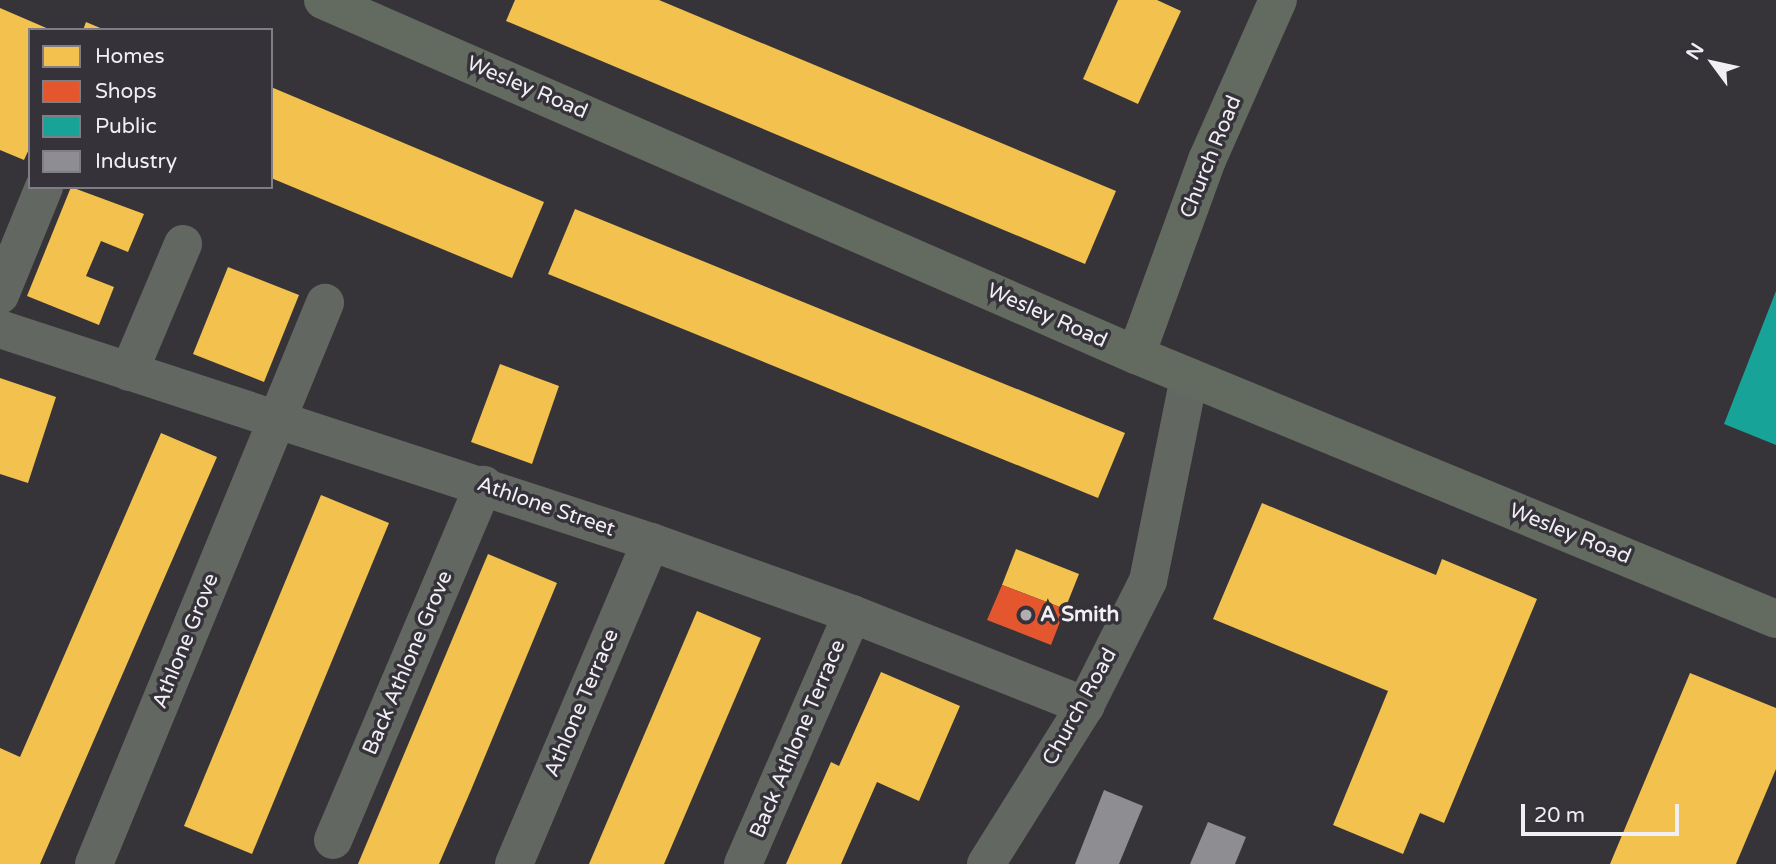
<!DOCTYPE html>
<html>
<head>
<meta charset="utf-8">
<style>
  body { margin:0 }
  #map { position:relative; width:1776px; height:864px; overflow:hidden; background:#363438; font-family:"Varela Round",sans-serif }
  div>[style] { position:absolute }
  .homes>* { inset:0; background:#f2c14e }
  .shops>* { inset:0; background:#e4572e }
  .public>* { inset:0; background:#17a398 }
  .industry>* { inset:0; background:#8d8d92 }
  .street>* { height:38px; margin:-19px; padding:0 19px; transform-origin:19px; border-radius:19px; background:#626861 }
  .secondary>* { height:38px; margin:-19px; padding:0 19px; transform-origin:19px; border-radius:19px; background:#636b61 }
  .dots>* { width:19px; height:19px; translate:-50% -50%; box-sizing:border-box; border:4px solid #35323a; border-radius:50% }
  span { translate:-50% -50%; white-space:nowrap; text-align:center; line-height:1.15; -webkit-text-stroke:7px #35323a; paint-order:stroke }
  .street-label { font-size:21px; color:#f1eff4 }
  .poi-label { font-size:21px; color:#f1eff4; font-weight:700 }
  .left { translate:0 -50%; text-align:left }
  .legend { position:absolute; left:28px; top:28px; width:245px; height:161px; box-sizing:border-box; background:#35323a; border:2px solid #807e84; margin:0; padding:9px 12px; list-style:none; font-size:21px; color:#f1eff4 }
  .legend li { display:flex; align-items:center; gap:14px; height:35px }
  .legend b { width:35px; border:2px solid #807e84 }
  .north { position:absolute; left:1678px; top:28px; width:70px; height:70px; -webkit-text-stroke:5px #35323a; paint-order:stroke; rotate:303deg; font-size:19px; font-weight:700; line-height:28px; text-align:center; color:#f1eff4 }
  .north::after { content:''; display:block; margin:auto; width:24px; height:32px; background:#f1eff4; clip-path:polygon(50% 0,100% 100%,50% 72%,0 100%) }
  .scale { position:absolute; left:1521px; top:804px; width:158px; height:32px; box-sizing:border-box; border:4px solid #f1eff4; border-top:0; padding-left:9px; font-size:21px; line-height:24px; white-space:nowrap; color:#f1eff4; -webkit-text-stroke:5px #35323a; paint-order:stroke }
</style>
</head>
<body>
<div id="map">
  <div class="homes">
    <div style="clip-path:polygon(515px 0,659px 0,1116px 191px,1085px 264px,506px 21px)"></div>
    <div style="clip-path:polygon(1118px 0,1157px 0,1181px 11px,1138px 104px,1083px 79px)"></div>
    <div style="clip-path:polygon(0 8px,51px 30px,30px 30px,30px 147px,24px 160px,0 150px)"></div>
    <div style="clip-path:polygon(86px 22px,105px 30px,83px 30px)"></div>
    <div style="clip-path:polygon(271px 87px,544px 202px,512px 278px,271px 178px)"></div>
    <div style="clip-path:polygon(71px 187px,144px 214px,128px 252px,101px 241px,86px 276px,114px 287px,99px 325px,27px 296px)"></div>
    <div style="clip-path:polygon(575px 209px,1125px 433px,1098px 498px,548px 274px)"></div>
    <div style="clip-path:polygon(228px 267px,299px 295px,264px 382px,193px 354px)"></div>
    <div style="clip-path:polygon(500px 364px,559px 386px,532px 464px,471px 442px)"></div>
    <div style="clip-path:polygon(0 378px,56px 397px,28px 483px,0 474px)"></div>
    <div style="clip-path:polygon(161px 433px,217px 457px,40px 864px,0 864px,0 748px,20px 757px)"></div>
    <div style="clip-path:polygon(321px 495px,389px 523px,252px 854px,184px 826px)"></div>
    <div style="clip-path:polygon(1262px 503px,1436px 575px,1442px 559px,1537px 599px,1444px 823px,1420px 813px,1403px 854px,1333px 825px,1388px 691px,1213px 619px)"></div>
    <div style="clip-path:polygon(1016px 549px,1079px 574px,1065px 609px,1002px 585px)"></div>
    <div style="clip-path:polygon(488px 554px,557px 583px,471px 790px,439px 864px,358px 864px)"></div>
    <div style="clip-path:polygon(697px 611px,761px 638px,664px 864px,589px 864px)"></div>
    <div style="clip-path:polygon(881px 672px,960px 706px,919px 801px,877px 782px,841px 864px,786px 864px,831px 762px,839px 766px)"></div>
    <div style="clip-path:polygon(1690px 673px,1776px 708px,1776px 769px,1736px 864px,1610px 864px)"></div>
  </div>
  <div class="shops">
    <div style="clip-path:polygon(1002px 585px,1065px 609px,1051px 645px,987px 620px)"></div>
  </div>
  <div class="public">
    <div style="clip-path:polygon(1776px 291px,1776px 445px,1724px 424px)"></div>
  </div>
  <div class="industry">
    <div style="clip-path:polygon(1104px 790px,1143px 806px,1119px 864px,1075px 864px)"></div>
    <div style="clip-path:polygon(1208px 822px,1246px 837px,1235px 864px,1190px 864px)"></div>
  </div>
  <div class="street">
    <div style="left:0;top:295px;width:117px;rotate:-67.8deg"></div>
    <div style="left:0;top:329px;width:685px;rotate:18.12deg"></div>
    <div style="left:651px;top:542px;width:214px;rotate:19.7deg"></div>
    <div style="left:852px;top:614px;width:251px;rotate:21.5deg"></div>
    <div style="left:129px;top:372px;width:139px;rotate:-67.1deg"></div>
    <div style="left:333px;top:840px;width:386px;rotate:-67deg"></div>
    <div style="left:94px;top:864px;width:607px;rotate:-67.62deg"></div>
    <div style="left:514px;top:864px;width:350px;rotate:-67deg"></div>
    <div style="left:743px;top:864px;width:273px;rotate:-66.4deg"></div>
    <div style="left:986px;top:864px;width:186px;rotate:-57.9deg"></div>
    <div style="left:1085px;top:706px;width:140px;rotate:-63.3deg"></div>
    <div style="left:1148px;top:581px;width:208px;rotate:-78.6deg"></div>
  </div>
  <div class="secondary">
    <div style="left:323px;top:0;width:887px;rotate:23.59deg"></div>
    <div style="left:1136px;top:355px;width:692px;rotate:22.42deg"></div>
    <div style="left:1136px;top:355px;width:208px;rotate:-70deg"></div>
    <div style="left:1207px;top:160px;width:175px;rotate:-66.1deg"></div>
  </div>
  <div class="dots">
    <div style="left:1026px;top:615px;background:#b0aeb2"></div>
  </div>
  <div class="street-label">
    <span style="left:527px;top:88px;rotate:23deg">Wesley Road</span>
    <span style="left:1211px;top:157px;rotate:-68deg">Church Road</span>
    <span style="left:1047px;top:316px;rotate:24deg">Wesley Road</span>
    <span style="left:546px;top:507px;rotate:19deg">Athlone Street</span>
    <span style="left:1570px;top:534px;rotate:22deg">Wesley Road</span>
    <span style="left:186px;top:641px;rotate:-68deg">Athlone Grove</span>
    <span style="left:408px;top:663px;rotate:-67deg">Back Athlone Grove</span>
    <span style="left:582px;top:703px;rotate:-67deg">Athlone Terrace</span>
    <span style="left:1080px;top:707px;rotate:-61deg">Church Road</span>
    <span style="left:798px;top:739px;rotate:-67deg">Back Athlone Terrace</span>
  </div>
  <div class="poi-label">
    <span class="left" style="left:1040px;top:615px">A Smith</span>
  </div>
  <ul class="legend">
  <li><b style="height:19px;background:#f2c14e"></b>Homes</li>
  <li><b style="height:19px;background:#e4572e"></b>Shops</li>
  <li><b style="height:19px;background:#17a398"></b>Public</li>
  <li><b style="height:19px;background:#8d8d92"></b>Industry</li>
  </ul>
  <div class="north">N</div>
  <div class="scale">20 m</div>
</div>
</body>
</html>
